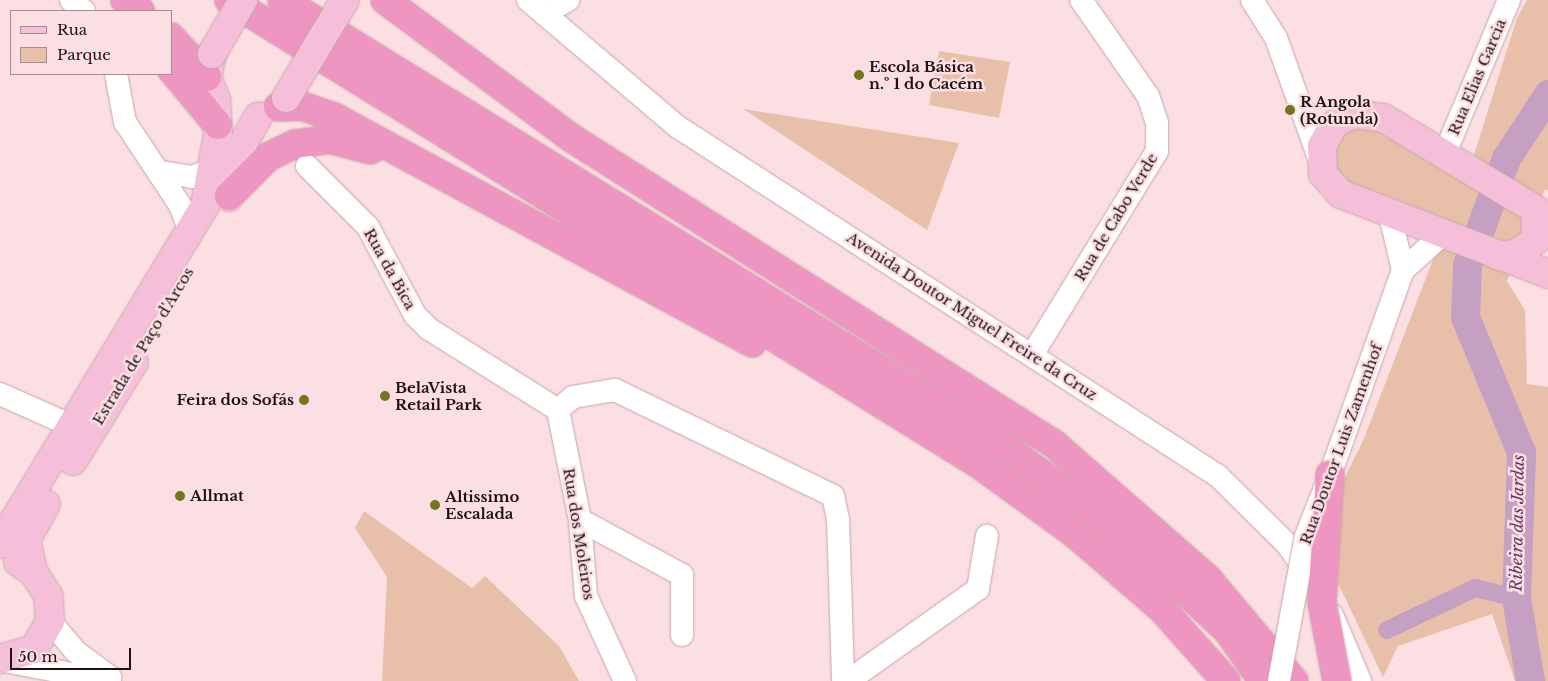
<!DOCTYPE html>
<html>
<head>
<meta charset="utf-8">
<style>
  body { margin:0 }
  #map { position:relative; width:1548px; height:681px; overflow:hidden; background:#fbdfe2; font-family:"Libre Baskerville",serif }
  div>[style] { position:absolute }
  .green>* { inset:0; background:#e8c0a9 }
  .canal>* { height:18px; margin:-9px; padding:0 9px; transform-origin:9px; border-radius:9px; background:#c5a0c3 }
  .river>* { height:29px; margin:-14.5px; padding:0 14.5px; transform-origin:14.5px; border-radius:14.5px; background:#c5a0c3 }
  .roads { filter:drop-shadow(0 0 1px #c8a7ab) drop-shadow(0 0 1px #c8a7ab) }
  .minor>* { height:22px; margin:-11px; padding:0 11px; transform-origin:11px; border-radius:11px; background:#fff }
  .major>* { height:28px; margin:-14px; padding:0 14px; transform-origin:14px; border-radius:14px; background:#f5bfda }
  .highway>* { height:28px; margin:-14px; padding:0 14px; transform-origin:14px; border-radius:14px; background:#ee95c2 }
  .bridges { filter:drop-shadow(0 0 1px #c8a7ab) drop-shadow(0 0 1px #c8a7ab) }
  .minor-bridge>* { height:22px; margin:-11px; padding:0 11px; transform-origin:11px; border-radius:11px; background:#fff }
  .major-bridge>* { height:28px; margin:-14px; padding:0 14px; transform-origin:14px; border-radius:14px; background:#f5bfda }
  .highway-bridge>* { height:28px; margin:-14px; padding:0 14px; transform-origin:14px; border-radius:14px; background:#ee95c2 }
  .dots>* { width:14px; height:14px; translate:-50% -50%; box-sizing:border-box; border:2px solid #fbdfe2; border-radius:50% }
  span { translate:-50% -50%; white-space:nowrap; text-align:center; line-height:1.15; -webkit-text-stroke:5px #fbdfe2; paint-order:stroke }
  .poi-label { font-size:15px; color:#1d1113; font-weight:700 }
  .left { translate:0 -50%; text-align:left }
  .right { translate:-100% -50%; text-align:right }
  .street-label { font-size:15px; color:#1d1113 }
  .water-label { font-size:16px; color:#633362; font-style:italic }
  .legend { position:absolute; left:10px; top:10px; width:162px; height:65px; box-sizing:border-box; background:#fbdfe2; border:1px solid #a28d8f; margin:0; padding:6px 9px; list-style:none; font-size:15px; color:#1d1113 }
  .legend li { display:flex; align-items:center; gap:10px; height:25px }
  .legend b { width:25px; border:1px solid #a28d8f }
  .scale { position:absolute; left:10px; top:648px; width:121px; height:22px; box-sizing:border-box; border:2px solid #1d1113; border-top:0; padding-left:6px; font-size:15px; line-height:18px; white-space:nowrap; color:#1d1113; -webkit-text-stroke:4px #fbdfe2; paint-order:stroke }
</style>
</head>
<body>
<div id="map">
  <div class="green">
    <div style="clip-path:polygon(1527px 0,1548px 0,1548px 190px,1545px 189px,1507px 281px,1525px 310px,1527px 384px,1548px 387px,1548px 681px,1515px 681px,1492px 614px,1398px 646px,1383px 677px,1324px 554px,1337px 493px,1363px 441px,1446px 226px,1349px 189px,1334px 176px,1330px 158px,1348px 127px,1364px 121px,1467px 177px,1517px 18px)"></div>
    <div style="clip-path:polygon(939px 51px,1010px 62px,999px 118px,929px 105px)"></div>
    <div style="clip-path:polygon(743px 109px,959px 143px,927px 230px)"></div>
    <div style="clip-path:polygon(364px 511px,472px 588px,485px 576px,559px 646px,579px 681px,382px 681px,387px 577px,355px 528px)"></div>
  </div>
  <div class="canal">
    <div style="left:1387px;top:630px;width:98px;rotate:-25.5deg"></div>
    <div style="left:1475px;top:588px;width:42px;rotate:13.7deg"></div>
  </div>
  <div class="river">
    <div style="left:1530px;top:681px;width:84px;rotate:-99.6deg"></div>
    <div style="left:1516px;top:598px;width:146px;rotate:-88deg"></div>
    <div style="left:1521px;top:452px;width:146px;rotate:-112.5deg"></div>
    <div style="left:1465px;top:317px;width:52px;rotate:-87.8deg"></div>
    <div style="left:1467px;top:265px;width:114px;rotate:-70deg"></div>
    <div style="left:1506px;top:158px;width:77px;rotate:-56.7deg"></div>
  </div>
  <div class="roads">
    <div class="minor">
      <div style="left:71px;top:0;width:17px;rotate:40deg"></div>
      <div style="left:528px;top:0;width:197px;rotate:40.3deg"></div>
      <div style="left:678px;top:127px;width:643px;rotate:32.87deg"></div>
      <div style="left:1218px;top:476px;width:97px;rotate:44.6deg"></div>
      <div style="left:1287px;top:544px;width:38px;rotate:55deg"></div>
      <div style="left:1252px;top:0;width:45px;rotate:57.7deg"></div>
      <div style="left:1276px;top:38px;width:131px;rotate:70.3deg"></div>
      <div style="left:544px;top:14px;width:28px;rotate:-30deg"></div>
      <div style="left:116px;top:74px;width:49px;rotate:79.4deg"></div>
      <div style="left:125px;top:122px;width:100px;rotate:56.5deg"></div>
      <div style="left:180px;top:205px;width:19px;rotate:69deg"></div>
      <div style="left:187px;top:223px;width:16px;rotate:90deg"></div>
      <div style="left:1445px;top:153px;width:166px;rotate:-67.3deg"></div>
      <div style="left:307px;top:166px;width:86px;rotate:45deg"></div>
      <div style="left:368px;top:227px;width:100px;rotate:61.9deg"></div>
      <div style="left:415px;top:315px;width:20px;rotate:45deg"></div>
      <div style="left:429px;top:329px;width:152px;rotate:32.1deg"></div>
      <div style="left:161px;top:172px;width:32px;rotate:9deg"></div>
      <div style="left:193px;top:177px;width:24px;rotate:-22deg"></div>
      <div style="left:1390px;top:215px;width:57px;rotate:76.7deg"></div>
      <div style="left:1032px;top:355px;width:239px;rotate:-58.5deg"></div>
      <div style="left:1157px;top:151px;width:28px;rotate:-90deg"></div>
      <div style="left:1157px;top:123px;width:28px;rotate:-108deg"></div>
      <div style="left:1148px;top:96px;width:117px;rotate:-124.9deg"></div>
      <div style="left:0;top:394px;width:79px;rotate:24deg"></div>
      <div style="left:558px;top:410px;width:20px;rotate:-41deg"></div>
      <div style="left:573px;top:397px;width:43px;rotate:-9.5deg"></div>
      <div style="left:615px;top:390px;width:242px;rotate:25.9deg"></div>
      <div style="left:833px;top:496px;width:24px;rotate:78deg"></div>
      <div style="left:838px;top:519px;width:162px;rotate:88.2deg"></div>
      <div style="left:558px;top:410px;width:112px;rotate:78.7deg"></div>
      <div style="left:580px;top:520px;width:76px;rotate:85.5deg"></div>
      <div style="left:586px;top:596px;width:94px;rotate:65.4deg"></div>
      <div style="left:1330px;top:475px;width:218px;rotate:-70.4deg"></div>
      <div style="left:1403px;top:270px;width:52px;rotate:-41.9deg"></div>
      <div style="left:580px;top:520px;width:116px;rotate:28.3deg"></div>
      <div style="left:682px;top:575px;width:60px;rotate:90deg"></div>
      <div style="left:1332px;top:615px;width:72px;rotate:67deg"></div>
      <div style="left:50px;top:621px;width:39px;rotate:50deg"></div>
      <div style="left:75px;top:651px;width:44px;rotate:36.6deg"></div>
      <div style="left:0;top:660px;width:110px;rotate:11deg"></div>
      <div style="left:848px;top:681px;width:159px;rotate:-35.3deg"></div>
      <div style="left:978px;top:589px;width:54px;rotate:-80.4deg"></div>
    </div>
    <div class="major">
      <div style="left:229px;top:197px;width:44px;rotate:-79.5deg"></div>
      <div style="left:237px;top:154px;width:43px;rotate:-60.4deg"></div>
      <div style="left:1548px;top:217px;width:192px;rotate:-149deg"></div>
      <div style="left:1383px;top:118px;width:27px;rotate:-172deg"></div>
      <div style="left:1356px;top:114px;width:15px;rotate:160deg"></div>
      <div style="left:1342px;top:119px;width:11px;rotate:142deg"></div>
      <div style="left:1333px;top:126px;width:23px;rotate:119deg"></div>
      <div style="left:1322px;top:146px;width:28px;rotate:88deg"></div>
      <div style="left:1323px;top:174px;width:27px;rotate:48deg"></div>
      <div style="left:1341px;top:194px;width:222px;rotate:21.1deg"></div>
      <div style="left:1499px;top:256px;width:17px;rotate:-7deg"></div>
      <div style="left:1516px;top:254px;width:24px;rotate:-35deg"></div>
      <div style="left:1536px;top:240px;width:30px;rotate:-90deg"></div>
      <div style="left:73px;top:461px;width:116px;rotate:-58.4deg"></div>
      <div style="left:0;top:544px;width:396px;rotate:-58.8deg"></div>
      <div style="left:205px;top:205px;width:71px;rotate:-79.5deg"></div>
      <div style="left:218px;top:135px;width:35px;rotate:-93deg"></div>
      <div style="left:216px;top:100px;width:25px;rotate:-111deg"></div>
      <div style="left:207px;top:77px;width:24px;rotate:-78deg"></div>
      <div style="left:33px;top:572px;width:33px;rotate:-102deg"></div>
      <div style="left:26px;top:540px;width:41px;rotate:-60.9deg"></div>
      <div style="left:0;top:659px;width:35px;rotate:-16deg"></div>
      <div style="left:34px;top:649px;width:32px;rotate:-60deg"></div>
      <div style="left:50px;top:621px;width:26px;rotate:-94deg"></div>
      <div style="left:48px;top:595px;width:27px;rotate:-123deg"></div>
      <div style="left:33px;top:572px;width:18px;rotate:-146deg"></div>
    </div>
    <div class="highway">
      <div style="left:125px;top:0;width:19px;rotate:36deg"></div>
      <div style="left:229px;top:0;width:883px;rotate:31.76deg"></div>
      <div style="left:980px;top:465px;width:117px;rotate:36deg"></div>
      <div style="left:1075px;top:534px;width:115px;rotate:40.8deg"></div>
      <div style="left:1162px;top:609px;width:96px;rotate:48.4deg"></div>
      <div style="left:282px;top:0;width:838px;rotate:31.68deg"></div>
      <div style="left:995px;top:440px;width:122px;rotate:36deg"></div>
      <div style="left:1094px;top:512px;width:115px;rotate:40.8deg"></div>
      <div style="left:1181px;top:587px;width:64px;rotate:43.1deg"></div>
      <div style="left:1228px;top:631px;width:61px;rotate:55deg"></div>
      <div style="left:385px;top:0;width:234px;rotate:36.5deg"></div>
      <div style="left:573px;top:139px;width:570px;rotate:32.38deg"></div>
      <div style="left:1054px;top:444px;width:205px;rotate:41.2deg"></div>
      <div style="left:1208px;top:579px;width:133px;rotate:49.9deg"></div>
      <div style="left:171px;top:37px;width:54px;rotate:48deg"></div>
      <div style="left:171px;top:69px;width:73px;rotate:50deg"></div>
      <div style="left:278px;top:107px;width:24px;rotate:-2deg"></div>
      <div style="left:302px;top:106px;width:36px;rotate:19deg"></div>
      <div style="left:336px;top:118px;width:473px;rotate:28.4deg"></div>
      <div style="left:229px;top:196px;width:55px;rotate:-45deg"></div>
      <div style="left:268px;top:157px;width:30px;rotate:-26deg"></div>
      <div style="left:295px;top:144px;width:34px;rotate:-8deg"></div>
      <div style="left:329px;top:139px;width:43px;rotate:14.7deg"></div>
    </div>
  </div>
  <div class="bridges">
    <div class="minor-bridge">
      <div style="left:1279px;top:681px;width:147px;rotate:-79.5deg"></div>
      <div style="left:1306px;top:536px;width:52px;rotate:-68.4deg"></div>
    </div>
    <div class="major-bridge">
      <div style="left:212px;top:54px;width:62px;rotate:-60.1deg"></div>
      <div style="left:286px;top:98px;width:114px;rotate:-59deg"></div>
    </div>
    <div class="highway-bridge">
      <div style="left:1330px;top:475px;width:128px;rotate:93.6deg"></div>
      <div style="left:1322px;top:603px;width:79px;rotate:79.1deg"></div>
    </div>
  </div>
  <div class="dots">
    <div style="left:859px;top:75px;background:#71761f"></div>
    <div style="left:1290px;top:110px;background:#71761f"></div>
    <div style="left:385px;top:396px;background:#71761f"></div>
    <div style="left:304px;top:400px;background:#71761f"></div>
    <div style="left:180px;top:496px;background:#71761f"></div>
    <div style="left:435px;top:505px;background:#71761f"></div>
  </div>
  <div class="poi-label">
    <span class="left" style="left:869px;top:75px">Escola Básica<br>n.º 1 do Cacém</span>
    <span class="left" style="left:1300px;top:110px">R Angola<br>(Rotunda)</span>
    <span class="left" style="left:395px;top:396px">BelaVista<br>Retail Park</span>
    <span class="right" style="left:294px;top:400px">Feira dos Sofás</span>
    <span class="left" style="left:190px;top:496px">Allmat</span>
    <span class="left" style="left:445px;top:505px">Altissimo<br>Escalada</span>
  </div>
  <div class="street-label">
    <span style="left:1477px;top:77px;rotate:-67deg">Rua Elias Garcia</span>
    <span style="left:1116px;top:217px;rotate:-59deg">Rua de Cabo Verde</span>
    <span style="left:390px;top:269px;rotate:61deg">Rua da Bica</span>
    <span style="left:972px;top:316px;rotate:33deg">Avenida Doutor Miguel Freire da Cruz</span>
    <span style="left:143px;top:346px;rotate:-59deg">Estrada de Paço d'Arcos</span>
    <span style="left:1341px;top:444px;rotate:-70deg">Rua Doutor Luis Zamenhof</span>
    <span style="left:579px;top:534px;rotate:81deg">Rua dos Moleiros</span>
  </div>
  <div class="water-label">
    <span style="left:1517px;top:523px;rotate:-89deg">Ribeira das Jardas</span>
  </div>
  <ul class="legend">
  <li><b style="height:6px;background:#f5bfda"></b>Rua</li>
  <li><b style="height:14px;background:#e8c0a9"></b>Parque</li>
  </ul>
  <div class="scale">50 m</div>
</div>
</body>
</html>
